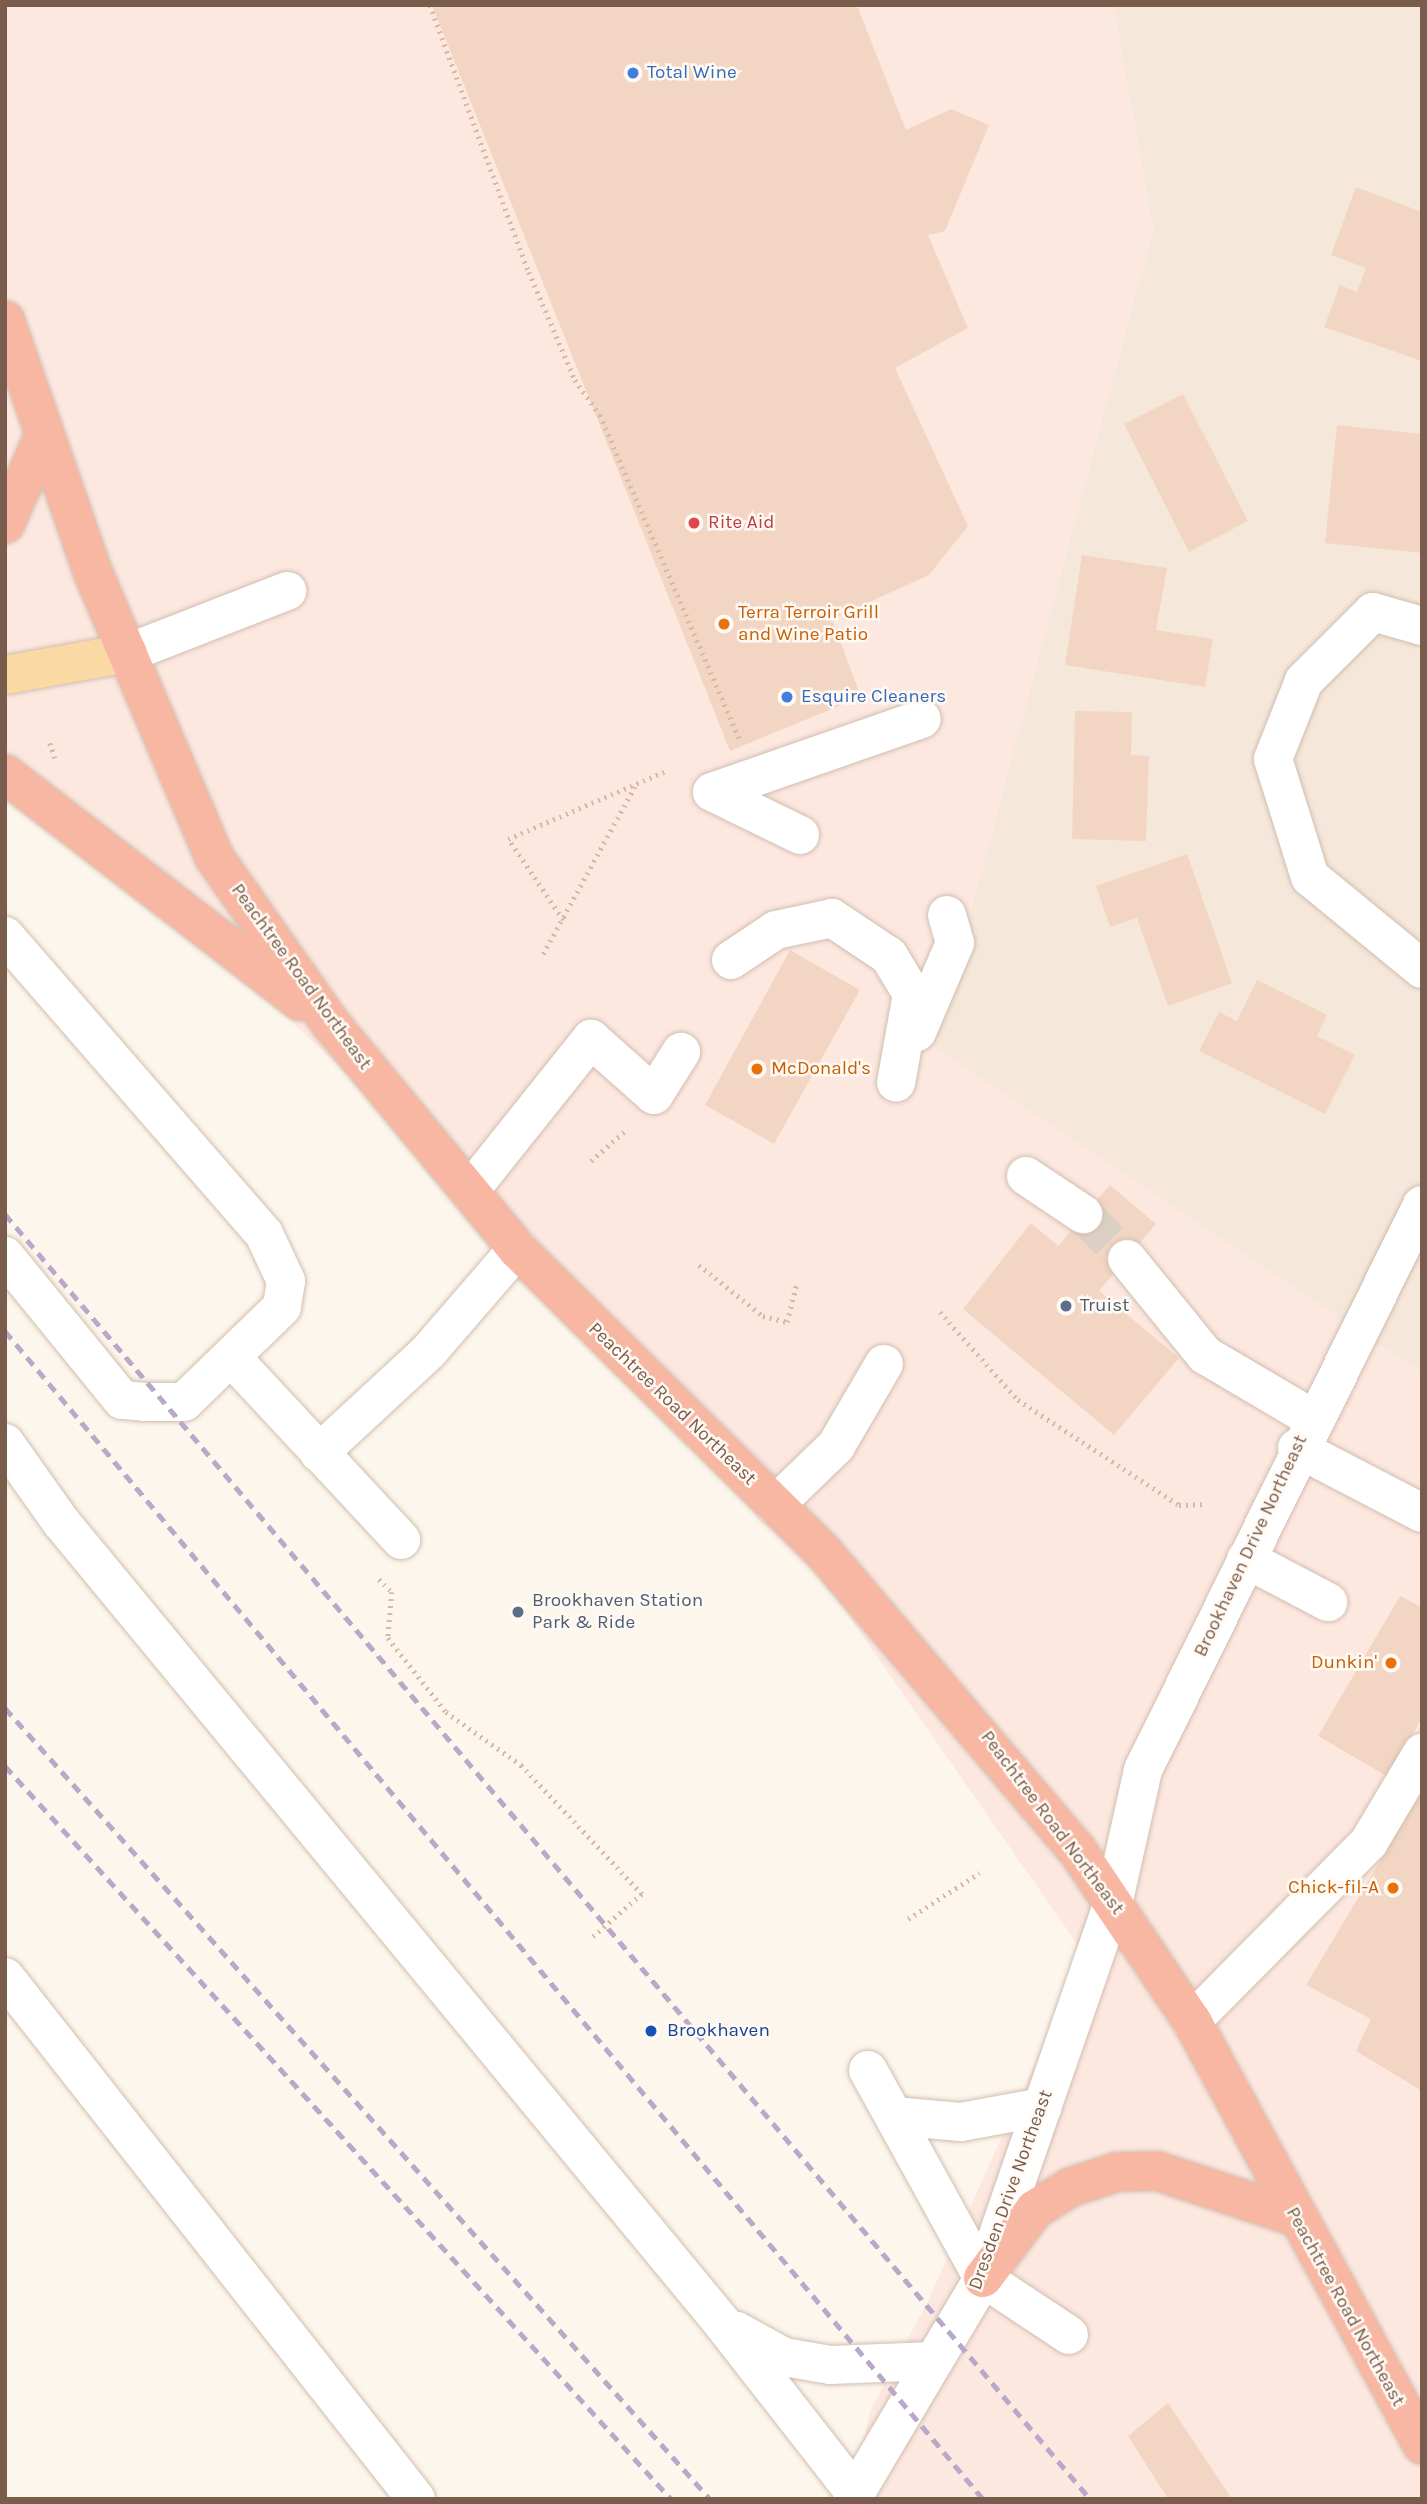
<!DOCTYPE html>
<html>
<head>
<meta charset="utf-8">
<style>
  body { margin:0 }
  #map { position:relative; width:1427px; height:2504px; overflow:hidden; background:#fdf6ec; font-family:Karla,sans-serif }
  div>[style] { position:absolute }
  .residential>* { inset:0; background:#f5e8da }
  .commercial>* { inset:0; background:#fde8e0 }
  .building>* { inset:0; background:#f3d5c3 }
  .minor-tunnel>* { height:38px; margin-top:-19px; transform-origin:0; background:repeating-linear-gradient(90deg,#dcd0c4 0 38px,transparent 0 57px) }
  .path>* { height:4.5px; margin-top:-2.25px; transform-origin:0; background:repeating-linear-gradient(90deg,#d9b8a5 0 2px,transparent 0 7px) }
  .roads { filter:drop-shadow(0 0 2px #d1beb0) drop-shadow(0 0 2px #d1beb0) }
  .minor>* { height:38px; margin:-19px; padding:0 19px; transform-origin:19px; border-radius:19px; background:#fff }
  .major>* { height:38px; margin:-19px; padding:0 19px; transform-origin:19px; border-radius:19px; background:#fbd9a5 }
  .highway>* { height:38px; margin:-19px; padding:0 19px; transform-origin:19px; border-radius:19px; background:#f7b7a3 }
  .rail>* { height:5px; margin-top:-2.5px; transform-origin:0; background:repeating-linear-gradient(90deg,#b9a8c9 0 10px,transparent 0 17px) }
  .dots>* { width:19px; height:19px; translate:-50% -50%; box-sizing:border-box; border:4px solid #fffaf3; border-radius:50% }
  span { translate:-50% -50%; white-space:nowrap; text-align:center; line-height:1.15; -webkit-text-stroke:5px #fffaf3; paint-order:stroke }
  .shop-label { font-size:19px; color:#366cbe }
  .left { translate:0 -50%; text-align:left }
  .health-label { font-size:19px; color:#be3a42 }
  .food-label { font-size:19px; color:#c56008 }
  .right { translate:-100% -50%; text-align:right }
  .street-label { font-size:19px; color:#7a5c4d }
  .service-label { font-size:19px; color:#4e5e75 }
  .transit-label { font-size:19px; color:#164399 }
  .frame { position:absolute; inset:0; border:7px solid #7a5c4d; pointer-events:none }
</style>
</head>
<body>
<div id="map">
  <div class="residential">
    <div style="clip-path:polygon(1113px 5px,1422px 5px,1422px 1374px,934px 1047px,1153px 229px)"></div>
  </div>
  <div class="commercial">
    <div style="clip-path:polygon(5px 5px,1113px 5px,1153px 229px,935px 1047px,1422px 1374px,1422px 2499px,852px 2499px,870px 2411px,928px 2301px,1084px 1954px,711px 1418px,293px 1023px,5px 789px)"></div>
  </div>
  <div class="building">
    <div style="clip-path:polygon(432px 5px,850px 5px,858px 8px,906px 130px,951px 109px,989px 125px,945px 231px,928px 235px,968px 328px,895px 368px,968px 526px,929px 575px,832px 619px,861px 697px,730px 751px)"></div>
    <div style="clip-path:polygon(1356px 187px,1422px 212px,1422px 361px,1324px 327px,1340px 285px,1357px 292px,1366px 268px,1331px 255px)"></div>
    <div style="clip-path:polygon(1183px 394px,1248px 521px,1189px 552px,1124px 424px)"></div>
    <div style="clip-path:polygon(1337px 425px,1422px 434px,1422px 553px,1325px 543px)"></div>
    <div style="clip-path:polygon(1082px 555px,1167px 568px,1156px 630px,1213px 639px,1205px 687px,1065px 665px)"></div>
    <div style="clip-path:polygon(1075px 711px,1132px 712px,1131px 755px,1149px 756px,1146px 841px,1072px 839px)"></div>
    <div style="clip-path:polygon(1187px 854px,1232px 983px,1168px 1006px,1137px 918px,1110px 927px,1096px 886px)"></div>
    <div style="clip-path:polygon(790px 950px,860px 990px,774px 1144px,705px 1105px)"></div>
    <div style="clip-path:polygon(1257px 980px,1327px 1015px,1317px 1036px,1355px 1055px,1325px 1114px,1199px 1051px,1219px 1012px,1237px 1021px)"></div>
    <div style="clip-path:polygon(1110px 1185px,1156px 1224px,1099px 1291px,1179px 1358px,1114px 1435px,963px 1309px,1031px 1223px,1058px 1246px)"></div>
    <div style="clip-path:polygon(1400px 1596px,1422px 1607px,1422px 1718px,1388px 1777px,1318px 1736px)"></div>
    <div style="clip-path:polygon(1422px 1791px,1422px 2091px,1356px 2051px,1371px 2019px,1306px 1985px)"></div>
    <div style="clip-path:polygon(1168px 2403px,1232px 2499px,1168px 2499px,1128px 2436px)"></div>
  </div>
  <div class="minor-tunnel">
    <div style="left:1083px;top:1214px;width:63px;rotate:45.6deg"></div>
  </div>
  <div class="path">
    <div style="left:430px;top:5px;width:285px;rotate:69.7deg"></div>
    <div style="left:529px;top:272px;width:117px;rotate:66.9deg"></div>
    <div style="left:575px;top:380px;width:43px;rotate:54.5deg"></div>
    <div style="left:600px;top:415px;width:352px;rotate:66.7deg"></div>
    <div style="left:50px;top:743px;width:16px;rotate:72deg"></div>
    <div style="left:563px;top:920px;width:98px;rotate:-124.2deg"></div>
    <div style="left:508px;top:839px;width:172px;rotate:-23.3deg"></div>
    <div style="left:543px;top:954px;width:194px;rotate:-61.3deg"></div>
    <div style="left:591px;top:1161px;width:45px;rotate:-41.4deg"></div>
    <div style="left:699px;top:1265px;width:82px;rotate:38.6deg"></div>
    <div style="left:763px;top:1316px;width:25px;rotate:14deg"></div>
    <div style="left:787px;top:1322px;width:38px;rotate:-76deg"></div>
    <div style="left:940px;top:1312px;width:118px;rotate:48.4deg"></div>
    <div style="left:1018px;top:1400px;width:192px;rotate:33.1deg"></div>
    <div style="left:1179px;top:1505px;width:23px;rotate:-2deg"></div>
    <div style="left:379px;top:1579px;width:18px;rotate:45deg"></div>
    <div style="left:392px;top:1592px;width:46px;rotate:95deg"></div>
    <div style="left:388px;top:1638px;width:94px;rotate:51.9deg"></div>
    <div style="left:446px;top:1712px;width:92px;rotate:35.2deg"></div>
    <div style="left:521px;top:1765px;width:177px;rotate:46.8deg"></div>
    <div style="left:642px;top:1894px;width:65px;rotate:138.7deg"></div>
    <div style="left:908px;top:1919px;width:85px;rotate:-32.9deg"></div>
  </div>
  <div class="roads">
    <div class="minor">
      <div style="left:1422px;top:626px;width:51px;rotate:-164.1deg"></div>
      <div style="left:1373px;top:612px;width:98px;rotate:135deg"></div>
      <div style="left:1304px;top:681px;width:84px;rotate:111.7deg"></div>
      <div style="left:1273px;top:759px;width:124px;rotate:72.6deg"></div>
      <div style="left:1310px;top:877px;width:145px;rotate:39.4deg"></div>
      <div style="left:128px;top:653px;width:171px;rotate:-21.3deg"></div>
      <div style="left:712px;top:792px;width:222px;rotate:-19.2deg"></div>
      <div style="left:712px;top:792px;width:98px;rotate:26deg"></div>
      <div style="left:5px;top:936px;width:395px;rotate:49deg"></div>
      <div style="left:264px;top:1234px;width:52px;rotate:64.9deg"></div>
      <div style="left:286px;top:1281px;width:26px;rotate:99deg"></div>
      <div style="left:282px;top:1307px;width:136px;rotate:135.9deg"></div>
      <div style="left:184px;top:1402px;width:38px;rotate:180deg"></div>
      <div style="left:146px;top:1402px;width:24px;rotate:-175deg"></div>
      <div style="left:122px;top:1400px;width:186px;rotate:-129.1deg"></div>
      <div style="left:731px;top:960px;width:54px;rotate:-33.7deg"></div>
      <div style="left:776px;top:930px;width:57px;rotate:-12.1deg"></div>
      <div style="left:832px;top:918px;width:69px;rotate:33.7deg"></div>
      <div style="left:889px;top:956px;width:44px;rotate:58.8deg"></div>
      <div style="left:912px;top:994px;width:90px;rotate:100.2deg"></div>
      <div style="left:917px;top:1032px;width:97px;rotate:-66.9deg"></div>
      <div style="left:955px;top:943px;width:29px;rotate:-106deg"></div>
      <div style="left:1026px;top:1176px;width:69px;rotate:33.7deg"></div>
      <div style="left:472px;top:1188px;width:191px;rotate:-51.4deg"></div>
      <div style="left:591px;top:1039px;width:84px;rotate:41.6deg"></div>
      <div style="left:654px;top:1095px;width:51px;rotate:-57.9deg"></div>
      <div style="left:1127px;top:1259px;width:124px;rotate:50.9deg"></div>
      <div style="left:1205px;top:1355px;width:124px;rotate:30.5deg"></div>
      <div style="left:233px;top:1359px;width:247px;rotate:47.1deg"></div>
      <div style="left:5px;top:1443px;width:97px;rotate:54.7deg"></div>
      <div style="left:61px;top:1522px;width:1040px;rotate:50.46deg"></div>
      <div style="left:723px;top:2324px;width:216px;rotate:52deg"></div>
      <div style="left:1297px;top:1448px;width:141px;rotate:27.5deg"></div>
      <div style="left:319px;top:1453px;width:150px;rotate:-42.8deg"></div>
      <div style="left:429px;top:1351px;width:135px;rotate:-49.2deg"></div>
      <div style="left:775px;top:1505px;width:85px;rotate:-44deg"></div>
      <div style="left:836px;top:1446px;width:95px;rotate:-59.7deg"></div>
      <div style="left:1246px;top:1559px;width:93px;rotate:27.7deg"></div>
      <div style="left:5px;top:1977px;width:664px;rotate:51.78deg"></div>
      <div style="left:1192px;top:2021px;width:252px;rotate:-45.3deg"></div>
      <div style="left:1369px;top:1842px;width:104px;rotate:-59.2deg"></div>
      <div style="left:868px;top:2070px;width:238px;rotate:61.1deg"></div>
      <div style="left:983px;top:2278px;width:103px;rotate:33.5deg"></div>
      <div style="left:894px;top:2116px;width:67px;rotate:5.1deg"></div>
      <div style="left:961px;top:2122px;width:83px;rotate:-10.4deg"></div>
      <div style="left:737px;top:2331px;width:54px;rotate:29deg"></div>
      <div style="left:784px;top:2357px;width:47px;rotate:9.9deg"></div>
      <div style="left:830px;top:2365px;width:104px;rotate:-2.2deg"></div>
      <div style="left:852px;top:2499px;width:257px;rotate:-59.3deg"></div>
      <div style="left:983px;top:2278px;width:400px;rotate:-70.9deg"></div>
      <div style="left:1114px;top:1900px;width:133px;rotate:-77.4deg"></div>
      <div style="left:1143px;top:1770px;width:630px;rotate:-63.72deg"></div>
    </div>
    <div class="major">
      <div style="left:5px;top:675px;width:125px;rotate:-10.1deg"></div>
    </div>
    <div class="highway">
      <div style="left:5px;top:320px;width:270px;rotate:70.8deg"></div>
      <div style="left:94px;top:575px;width:306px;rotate:66.9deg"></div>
      <div style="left:214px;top:857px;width:204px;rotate:55deg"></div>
      <div style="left:331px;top:1024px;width:292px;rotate:50.4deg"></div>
      <div style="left:517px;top:1249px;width:432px;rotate:44.7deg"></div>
      <div style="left:824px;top:1553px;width:390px;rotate:49.6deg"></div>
      <div style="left:1077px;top:1850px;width:206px;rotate:56.1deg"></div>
      <div style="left:1192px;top:2021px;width:482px;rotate:61.5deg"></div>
      <div style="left:5px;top:524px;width:92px;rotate:-66.2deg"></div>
      <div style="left:5px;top:774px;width:372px;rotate:37.6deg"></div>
      <div style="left:983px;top:2278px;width:86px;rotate:-53deg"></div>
      <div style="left:1035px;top:2209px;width:42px;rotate:-31.4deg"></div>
      <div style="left:1071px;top:2187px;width:48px;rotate:-18.1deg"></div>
      <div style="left:1117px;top:2172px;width:40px;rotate:-1.4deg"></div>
      <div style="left:1157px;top:2171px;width:143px;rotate:18.3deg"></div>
    </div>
  </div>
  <div class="rail">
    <div style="left:5px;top:1214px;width:1682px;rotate:49.82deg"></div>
    <div style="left:5px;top:1331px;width:1523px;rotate:50.06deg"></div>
    <div style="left:5px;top:1708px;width:1060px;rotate:48.29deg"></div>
    <div style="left:5px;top:1766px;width:990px;rotate:47.74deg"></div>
  </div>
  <div class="dots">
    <div style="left:633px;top:73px;background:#3f7fe0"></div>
    <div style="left:694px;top:523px;background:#e0444e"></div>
    <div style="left:724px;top:624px;background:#e8710a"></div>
    <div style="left:787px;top:697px;background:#3f7fe0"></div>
    <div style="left:757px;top:1069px;background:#e8710a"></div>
    <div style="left:1066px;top:1306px;background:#5c6f8a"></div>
    <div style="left:518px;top:1612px;background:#5c6f8a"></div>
    <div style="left:1391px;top:1663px;background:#e8710a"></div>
    <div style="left:1393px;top:1888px;background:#e8710a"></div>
    <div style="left:651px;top:2031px;background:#1a4fb4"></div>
  </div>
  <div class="shop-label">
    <span class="left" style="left:647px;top:73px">Total Wine</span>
    <span class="left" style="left:801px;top:697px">Esquire Cleaners</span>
  </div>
  <div class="health-label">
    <span class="left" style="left:708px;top:523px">Rite Aid</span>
  </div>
  <div class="food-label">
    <span class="left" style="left:738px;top:624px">Terra Terroir Grill<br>and Wine Patio</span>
    <span class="left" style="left:771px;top:1069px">McDonald's</span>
    <span class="right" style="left:1377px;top:1663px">Dunkin'</span>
    <span class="right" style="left:1379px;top:1888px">Chick-fil-A</span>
  </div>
  <div class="street-label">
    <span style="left:301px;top:977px;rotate:54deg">Peachtree Road Northeast</span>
    <span style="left:672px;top:1404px;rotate:44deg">Peachtree Road Northeast</span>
    <span style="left:1251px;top:1546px;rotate:-65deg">Brookhaven Drive Northeast</span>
    <span style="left:1052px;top:1823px;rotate:53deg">Peachtree Road Northeast</span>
    <span style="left:1011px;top:2190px;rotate:-70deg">Dresden Drive Northeast</span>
    <span style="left:1345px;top:2307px;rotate:61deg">Peachtree Road Northeast</span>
  </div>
  <div class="service-label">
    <span class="left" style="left:1080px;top:1306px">Truist</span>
    <span class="left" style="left:532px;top:1612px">Brookhaven Station<br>Park &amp; Ride</span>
  </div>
  <div class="transit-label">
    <span class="left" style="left:667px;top:2031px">Brookhaven</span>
  </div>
  <div class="frame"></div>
</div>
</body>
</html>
